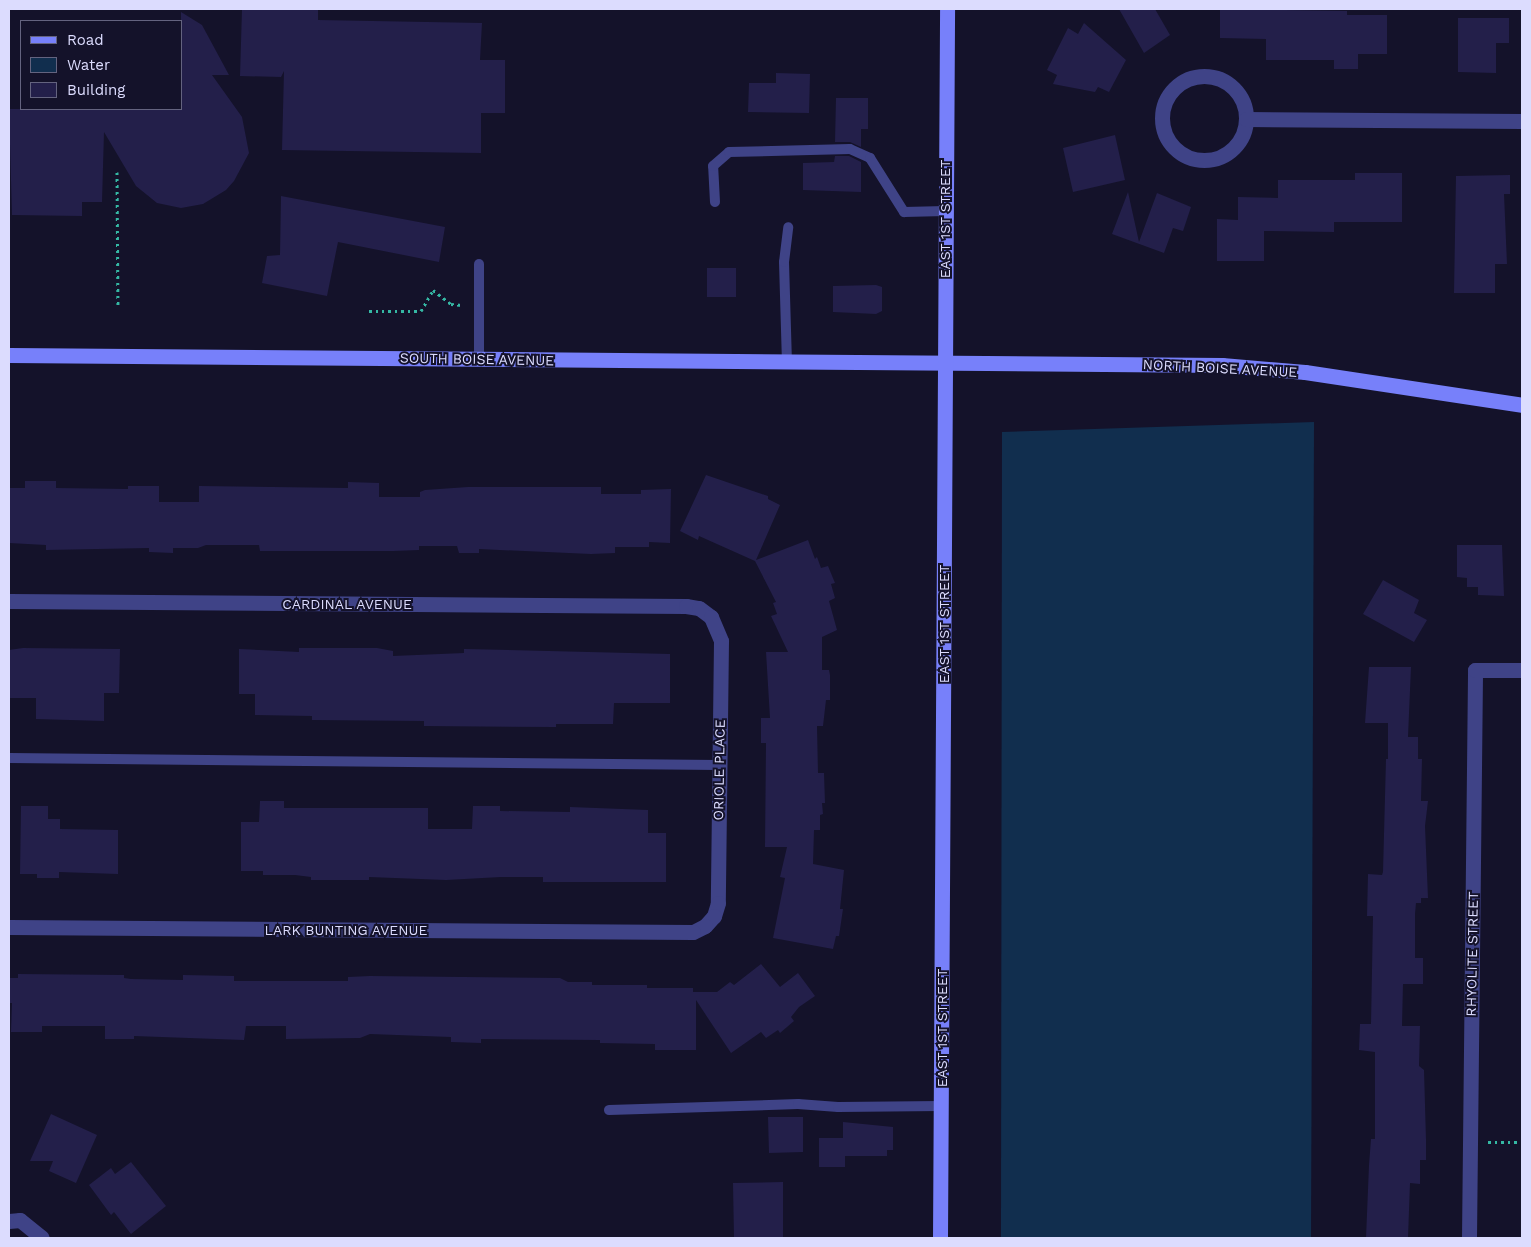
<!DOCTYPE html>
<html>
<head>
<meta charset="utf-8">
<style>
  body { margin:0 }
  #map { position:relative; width:1531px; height:1247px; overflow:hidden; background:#14122a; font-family:"Work Sans",sans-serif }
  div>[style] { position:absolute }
  .water>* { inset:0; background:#112e4e }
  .building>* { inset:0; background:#231f4a }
  .path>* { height:3px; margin-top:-1.5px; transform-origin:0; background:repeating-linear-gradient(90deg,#35b8a4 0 2.5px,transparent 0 6.5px) }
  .lane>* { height:10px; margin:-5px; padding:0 5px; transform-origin:5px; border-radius:5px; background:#3f4387 }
  .street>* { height:15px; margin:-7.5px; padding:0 7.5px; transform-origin:7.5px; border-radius:7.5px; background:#3f4387 }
  .street>.ring { margin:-7.5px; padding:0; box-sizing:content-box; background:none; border:15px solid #3f4387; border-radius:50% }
  .secondary>* { height:15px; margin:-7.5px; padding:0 7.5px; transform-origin:7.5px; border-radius:7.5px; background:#7780fa }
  span { translate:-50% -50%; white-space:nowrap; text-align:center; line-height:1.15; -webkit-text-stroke:4px #14122a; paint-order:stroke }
  .street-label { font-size:14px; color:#dcdcfe }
  .frame { position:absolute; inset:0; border:10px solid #dcdcfe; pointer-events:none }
  .legend { position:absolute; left:20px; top:20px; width:162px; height:90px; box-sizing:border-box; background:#14122a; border:1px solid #64637f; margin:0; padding:6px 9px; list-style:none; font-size:15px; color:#dcdcfe }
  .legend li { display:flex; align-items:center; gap:10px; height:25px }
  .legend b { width:25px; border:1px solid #64637f }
</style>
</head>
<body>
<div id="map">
  <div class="water">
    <div style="clip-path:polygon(1314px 422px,1311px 1238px,1001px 1238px,1002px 432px)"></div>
  </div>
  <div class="building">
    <div style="clip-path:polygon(242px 9px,318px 9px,318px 20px,482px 23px,480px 60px,505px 60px,505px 113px,481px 113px,481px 153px,282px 150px,284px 71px,281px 77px,240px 76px)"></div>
    <div style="clip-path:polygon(1119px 9px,1155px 9px,1170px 35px,1144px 53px)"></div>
    <div style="clip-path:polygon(1220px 9px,1347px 11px,1347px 15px,1387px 15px,1387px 54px,1358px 54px,1358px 69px,1334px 69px,1334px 60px,1266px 60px,1266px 39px,1220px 38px)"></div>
    <div style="clip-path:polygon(181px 12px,202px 25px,229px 75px,212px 75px,242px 117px,249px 153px,234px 181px,226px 190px,203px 204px,181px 208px,157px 203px,136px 186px,104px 132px,102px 202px,82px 202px,82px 216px,12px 215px,9px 109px,181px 109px)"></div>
    <div style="clip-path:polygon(1458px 18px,1509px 18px,1509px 43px,1496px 43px,1496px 73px,1458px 72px)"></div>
    <div style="clip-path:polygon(1084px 23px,1126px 60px,1109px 92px,1098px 87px,1095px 92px,1053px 84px,1057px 75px,1047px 70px,1068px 28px,1078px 34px)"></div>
    <div style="clip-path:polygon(776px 73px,810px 74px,809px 113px,748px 112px,749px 83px,776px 83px)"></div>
    <div style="clip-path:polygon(836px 98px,868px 98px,868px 129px,861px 129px,861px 147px,850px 142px,835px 142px)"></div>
    <div style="clip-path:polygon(1115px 135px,1125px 180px,1073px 192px,1063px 148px)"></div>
    <div style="clip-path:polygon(835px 156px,849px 156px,861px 162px,861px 192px,803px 190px,803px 163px,834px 162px)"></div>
    <div style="clip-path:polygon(1355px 173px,1402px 173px,1402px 222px,1334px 222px,1334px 232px,1264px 231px,1264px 261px,1217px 261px,1217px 219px,1238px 220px,1238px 197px,1278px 198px,1278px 180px,1355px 180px)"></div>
    <div style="clip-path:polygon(1510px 175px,1510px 194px,1504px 194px,1507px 264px,1495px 264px,1495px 293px,1454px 293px,1456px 176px)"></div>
    <div style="clip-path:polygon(1128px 192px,1139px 242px,1157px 193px,1191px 207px,1183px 231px,1173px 228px,1164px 253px,1112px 234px)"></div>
    <div style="clip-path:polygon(281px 196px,445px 227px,439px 262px,338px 242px,327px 296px,262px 283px,267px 256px,280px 255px)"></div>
    <div style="clip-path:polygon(707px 268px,736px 268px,736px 297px,707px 297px)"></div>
    <div style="clip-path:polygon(876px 285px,882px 287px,882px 311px,876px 314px,833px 312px,833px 286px)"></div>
    <div style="clip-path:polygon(706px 475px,768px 496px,768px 499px,780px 505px,756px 560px,808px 540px,815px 559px,817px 557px,821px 568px,828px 566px,835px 583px,831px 584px,835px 598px,829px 601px,837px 630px,822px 637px,822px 670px,829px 670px,830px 675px,830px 700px,826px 700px,823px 726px,817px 726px,818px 773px,824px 773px,825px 803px,822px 803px,823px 814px,820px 815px,820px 830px,814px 830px,813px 864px,844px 870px,840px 909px,843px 909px,839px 936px,836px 936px,833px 949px,773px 938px,785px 878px,780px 877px,787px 847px,765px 847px,766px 743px,761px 743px,761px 718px,770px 718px,766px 652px,788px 652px,771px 616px,777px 614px,773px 603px,776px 602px,755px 561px,699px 536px,698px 540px,680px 531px)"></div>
    <div style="clip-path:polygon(25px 481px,56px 481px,56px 488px,128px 489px,128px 486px,159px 486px,159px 502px,199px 502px,199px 486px,348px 488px,348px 482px,379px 483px,379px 497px,420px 497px,420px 492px,425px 490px,468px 487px,601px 487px,601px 494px,641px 494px,641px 490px,671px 489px,670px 543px,649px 542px,649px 547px,615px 547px,615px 553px,591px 554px,479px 549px,479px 553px,459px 553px,457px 546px,419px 546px,419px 550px,393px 551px,260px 551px,259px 545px,206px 545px,198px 548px,173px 548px,173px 553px,149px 552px,149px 548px,46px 550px,46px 545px,9px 543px,9px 488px,25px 488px)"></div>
    <div style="clip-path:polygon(1457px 545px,1502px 545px,1504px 596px,1478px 595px,1478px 587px,1467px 587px,1467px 578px,1457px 577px)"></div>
    <div style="clip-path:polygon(1383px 580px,1419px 600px,1414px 613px,1427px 620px,1414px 642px,1363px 614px)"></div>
    <div style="clip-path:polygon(23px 648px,120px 649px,119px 693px,104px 693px,104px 721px,36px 719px,36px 698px,9px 698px,9px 650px)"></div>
    <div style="clip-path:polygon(299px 648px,377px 648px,393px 651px,393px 656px,464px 653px,464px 649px,670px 654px,670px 703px,614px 703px,613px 724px,556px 724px,556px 727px,424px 726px,424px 721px,312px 720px,312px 716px,255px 715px,255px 694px,239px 694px,239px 649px,299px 652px)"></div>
    <div style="clip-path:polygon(1369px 667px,1411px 667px,1408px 737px,1418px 737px,1418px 759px,1422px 759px,1421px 801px,1428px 801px,1425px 826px,1428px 898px,1421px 898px,1421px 903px,1416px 903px,1415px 914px,1415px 958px,1423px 958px,1423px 984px,1403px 984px,1402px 1026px,1420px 1026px,1419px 1066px,1424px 1070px,1426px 1140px,1426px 1160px,1420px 1160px,1420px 1184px,1410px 1183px,1408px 1238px,1366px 1238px,1369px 1165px,1371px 1139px,1375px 1139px,1375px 1052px,1359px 1050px,1360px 1024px,1371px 1024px,1373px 916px,1367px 916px,1368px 874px,1382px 875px,1383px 872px,1386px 759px,1388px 759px,1388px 723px,1365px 723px)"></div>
    <div style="clip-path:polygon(260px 801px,284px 801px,284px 808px,428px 808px,428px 829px,472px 829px,473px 806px,500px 806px,500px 811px,570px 812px,570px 807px,648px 810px,648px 833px,666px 833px,666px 882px,543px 882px,543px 877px,501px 877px,446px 880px,369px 877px,369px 880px,311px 880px,311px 877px,295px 875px,263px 875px,263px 871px,241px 871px,241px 822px,259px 822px)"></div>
    <div style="clip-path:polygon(21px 806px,48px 806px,48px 819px,60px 819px,60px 829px,118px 830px,118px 874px,59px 872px,59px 878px,37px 878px,37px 874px,20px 874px)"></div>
    <div style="clip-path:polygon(761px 964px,780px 987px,798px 973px,815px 996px,799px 1007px,791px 1017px,794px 1021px,780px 1033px,778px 1030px,766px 1038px,761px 1032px,731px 1053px,696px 1000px,696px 1050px,655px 1050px,655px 1044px,600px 1043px,600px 1040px,481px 1039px,481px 1043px,451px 1042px,451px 1037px,370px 1034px,360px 1038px,286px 1039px,286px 1026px,246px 1026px,244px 1040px,134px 1036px,134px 1039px,105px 1039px,105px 1026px,42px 1026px,42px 1032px,11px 1032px,12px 1003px,9px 1003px,9px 978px,18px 978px,18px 974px,124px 975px,124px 978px,131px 979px,183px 980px,183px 975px,234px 976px,234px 981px,348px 981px,348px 977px,370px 976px,560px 978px,568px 982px,592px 982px,592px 985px,647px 985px,647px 988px,693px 988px,693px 992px,717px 992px,730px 982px,734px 985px)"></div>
    <div style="clip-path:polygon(51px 1114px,97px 1135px,76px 1183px,49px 1171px,53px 1161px,30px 1161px)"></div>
    <div style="clip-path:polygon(768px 1117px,803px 1117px,803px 1152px,769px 1153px)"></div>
    <div style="clip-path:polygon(843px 1122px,893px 1127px,893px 1150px,887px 1150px,887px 1156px,845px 1156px,845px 1167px,819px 1167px,819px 1138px,843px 1138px)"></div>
    <div style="clip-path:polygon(131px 1162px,166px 1206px,131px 1234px,114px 1212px,111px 1215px,89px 1185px,111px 1168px,115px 1174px)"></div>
    <div style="clip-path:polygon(783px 1182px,783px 1238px,734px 1238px,733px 1183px)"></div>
  </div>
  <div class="path">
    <div style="left:117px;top:172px;width:135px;rotate:89.6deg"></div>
    <div style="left:369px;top:311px;width:52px"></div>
    <div style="left:421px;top:311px;width:24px;rotate:-60deg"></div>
    <div style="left:433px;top:290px;width:23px;rotate:38deg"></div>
    <div style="left:451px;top:304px;width:11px;rotate:5deg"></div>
    <div style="left:1488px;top:1142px;width:34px"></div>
  </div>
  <div class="lane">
    <div style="left:715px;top:202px;width:36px;rotate:-93deg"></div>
    <div style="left:713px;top:166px;width:21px;rotate:-41deg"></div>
    <div style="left:729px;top:152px;width:121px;rotate:-1.4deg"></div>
    <div style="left:850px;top:149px;width:22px;rotate:24deg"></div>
    <div style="left:870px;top:158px;width:64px;rotate:57.8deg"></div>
    <div style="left:904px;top:212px;width:41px;rotate:-1.4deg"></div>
    <div style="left:479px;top:264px;width:94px;rotate:90deg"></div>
    <div style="left:787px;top:363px;width:101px;rotate:-91.7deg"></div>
    <div style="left:784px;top:262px;width:35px;rotate:-83deg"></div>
    <div style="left:9px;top:758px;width:710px;rotate:0.56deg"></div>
    <div style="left:609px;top:1110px;width:189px;rotate:-1.8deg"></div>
    <div style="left:798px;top:1104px;width:40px;rotate:4.3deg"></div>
    <div style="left:838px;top:1107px;width:103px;rotate:-0.6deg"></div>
  </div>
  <div class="street">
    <div class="ring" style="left:1162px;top:76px;width:69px;height:69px"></div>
    <div style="left:1246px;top:119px;width:276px;rotate:0.4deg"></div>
    <div style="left:9px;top:601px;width:677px;rotate:0.42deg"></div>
    <div style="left:686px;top:606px;width:13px;rotate:9deg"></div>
    <div style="left:699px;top:608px;width:15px;rotate:37deg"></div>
    <div style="left:711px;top:617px;width:26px;rotate:67deg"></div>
    <div style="left:721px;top:641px;width:262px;rotate:90.7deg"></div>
    <div style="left:718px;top:903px;width:14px;rotate:107deg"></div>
    <div style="left:714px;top:916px;width:13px;rotate:132deg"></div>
    <div style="left:705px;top:926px;width:13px;rotate:153deg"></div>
    <div style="left:693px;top:932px;width:684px;rotate:-179.58deg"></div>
    <div style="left:9px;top:1221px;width:11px;rotate:-5deg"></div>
    <div style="left:20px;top:1220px;width:28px;rotate:39deg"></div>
    <div style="left:1469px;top:1238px;width:568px;rotate:-89.39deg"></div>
    <div style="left:1475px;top:670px;width:47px"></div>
  </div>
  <div class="secondary">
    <div style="left:9px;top:355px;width:1213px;rotate:0.47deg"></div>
    <div style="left:1222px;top:365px;width:83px;rotate:4.8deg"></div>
    <div style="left:1305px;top:372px;width:219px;rotate:8.6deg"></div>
    <div style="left:940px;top:1238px;width:1229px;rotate:-89.67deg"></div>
  </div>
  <div class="street-label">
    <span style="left:945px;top:219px;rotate:-90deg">EAST 1ST STREET</span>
    <span style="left:477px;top:359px;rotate:1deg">SOUTH BOISE AVENUE</span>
    <span style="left:1220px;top:368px;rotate:3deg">NORTH BOISE AVENUE</span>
    <span style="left:347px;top:604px">CARDINAL AVENUE</span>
    <span style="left:944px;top:624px;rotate:-90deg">EAST 1ST STREET</span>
    <span style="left:719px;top:770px;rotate:-89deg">ORIOLE PLACE</span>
    <span style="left:346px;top:930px">LARK BUNTING AVENUE</span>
    <span style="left:1472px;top:954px;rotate:-89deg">RHYOLITE STREET</span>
    <span style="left:942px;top:1028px;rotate:-90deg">EAST 1ST STREET</span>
  </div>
  <div class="frame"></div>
  <ul class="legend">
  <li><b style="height:6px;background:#7780fa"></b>Road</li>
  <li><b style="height:14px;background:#112e4e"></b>Water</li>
  <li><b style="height:14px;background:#231f4a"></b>Building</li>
  </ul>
</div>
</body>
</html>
